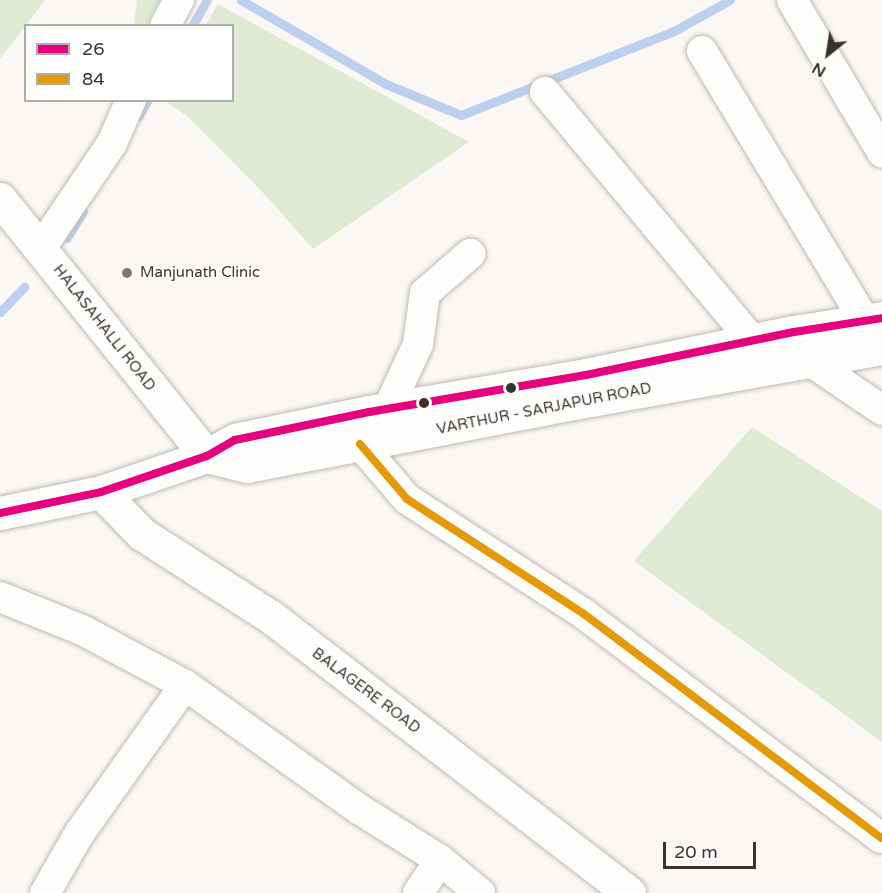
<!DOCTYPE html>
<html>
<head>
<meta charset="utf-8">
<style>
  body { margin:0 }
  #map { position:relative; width:882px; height:893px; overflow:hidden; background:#faf7f4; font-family:"Varela Round",sans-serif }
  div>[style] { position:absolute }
  .green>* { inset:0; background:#e0ead2 }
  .stream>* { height:9px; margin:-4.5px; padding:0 4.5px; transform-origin:4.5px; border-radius:4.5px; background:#bccfec }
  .roads { filter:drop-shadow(0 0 2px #bfb9b4) drop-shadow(0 0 2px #bfb9b4) }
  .minor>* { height:30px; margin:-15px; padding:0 15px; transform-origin:15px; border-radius:15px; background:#fefefd }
  .tertiary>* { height:33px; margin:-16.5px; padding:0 16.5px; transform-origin:16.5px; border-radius:16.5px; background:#fefefd }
  .secondary>* { height:33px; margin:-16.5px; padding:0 16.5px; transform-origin:16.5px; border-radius:16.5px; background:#fefefd }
  .primary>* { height:33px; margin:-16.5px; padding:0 16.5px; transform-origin:16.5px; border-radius:16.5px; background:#fefefd }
  .bus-1>* { height:8px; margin:-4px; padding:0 4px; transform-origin:4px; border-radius:4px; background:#e5007d }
  .bus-2>* { height:8px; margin:-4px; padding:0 4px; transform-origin:4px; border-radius:4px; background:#e49a04 }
  .dots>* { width:16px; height:16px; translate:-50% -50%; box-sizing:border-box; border:3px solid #fff; border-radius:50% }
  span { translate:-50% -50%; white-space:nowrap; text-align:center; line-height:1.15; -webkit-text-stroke:4.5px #fff; paint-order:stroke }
  .poi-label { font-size:15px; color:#3d3229 }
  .left { translate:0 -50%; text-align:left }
  .street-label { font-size:15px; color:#3d3229 }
  .legend { position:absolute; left:24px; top:24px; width:210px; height:78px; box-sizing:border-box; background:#fff; border:2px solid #b1ada9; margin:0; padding:8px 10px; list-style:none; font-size:18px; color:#3d3229 }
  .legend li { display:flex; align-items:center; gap:12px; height:30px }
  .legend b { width:30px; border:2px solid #b1ada9 }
  .north { position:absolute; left:798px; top:24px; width:60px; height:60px; -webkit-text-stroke:4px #fff; paint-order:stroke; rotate:210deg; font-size:16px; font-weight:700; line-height:24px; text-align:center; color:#3d3229 }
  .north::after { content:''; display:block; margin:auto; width:21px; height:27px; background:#3d3229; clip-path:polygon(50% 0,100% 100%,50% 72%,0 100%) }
  .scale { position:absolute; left:663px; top:842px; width:93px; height:27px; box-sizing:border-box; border:3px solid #3d3229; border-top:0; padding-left:8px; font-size:18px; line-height:21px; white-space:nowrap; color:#3d3229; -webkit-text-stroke:4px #fff; paint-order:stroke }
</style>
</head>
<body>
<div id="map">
  <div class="green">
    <div style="clip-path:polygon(0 0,45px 0,0 59px)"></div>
    <div style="clip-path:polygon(137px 0,160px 0,146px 25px,134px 25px)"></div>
    <div style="clip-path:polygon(218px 4px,469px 142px,313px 249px,268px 198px,187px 116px,165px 101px,232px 100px,232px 26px,206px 25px)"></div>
    <div style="clip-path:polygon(752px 427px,882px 511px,882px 742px,634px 561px)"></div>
  </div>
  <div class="stream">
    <div style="left:241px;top:0;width:168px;rotate:30.1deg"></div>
    <div style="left:386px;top:84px;width:81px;rotate:22.5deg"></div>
    <div style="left:461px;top:115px;width:227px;rotate:-21.5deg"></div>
    <div style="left:672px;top:32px;width:66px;rotate:-28.9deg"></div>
    <div style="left:192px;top:26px;width:30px;rotate:-60deg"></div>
    <div style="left:138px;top:117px;width:20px;rotate:-60deg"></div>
    <div style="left:67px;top:238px;width:31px;rotate:-59deg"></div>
    <div style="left:0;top:312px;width:35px;rotate:-46deg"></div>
  </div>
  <div class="roads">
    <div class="minor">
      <div style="left:792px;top:0;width:177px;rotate:59.4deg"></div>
      <div style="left:165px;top:26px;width:30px;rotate:-62deg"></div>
      <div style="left:702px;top:51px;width:315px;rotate:58.9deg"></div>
      <div style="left:865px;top:321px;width:21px;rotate:79deg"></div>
      <div style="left:545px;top:92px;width:325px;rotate:50.2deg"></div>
      <div style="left:41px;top:248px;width:127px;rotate:-55.9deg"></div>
      <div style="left:112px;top:143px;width:47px;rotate:-66.2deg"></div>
      <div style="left:810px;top:361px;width:87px;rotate:34.2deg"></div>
      <div style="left:388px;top:409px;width:72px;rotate:-65.2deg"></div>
      <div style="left:418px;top:344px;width:51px;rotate:-82.2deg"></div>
      <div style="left:425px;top:293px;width:60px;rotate:-40.9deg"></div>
      <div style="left:360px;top:444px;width:72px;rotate:49.5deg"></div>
      <div style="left:407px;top:499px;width:211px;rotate:33deg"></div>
      <div style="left:584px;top:614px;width:372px;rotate:37deg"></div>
      <div style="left:0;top:597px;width:88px;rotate:21.9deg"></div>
      <div style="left:82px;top:630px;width:117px;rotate:28.1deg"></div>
      <div style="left:185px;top:685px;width:214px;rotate:35.5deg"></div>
      <div style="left:359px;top:809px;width:96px;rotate:32.2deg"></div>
      <div style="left:440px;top:860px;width:52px;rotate:39.5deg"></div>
      <div style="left:45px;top:893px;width:68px;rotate:-60deg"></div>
      <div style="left:79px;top:834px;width:183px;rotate:-54.6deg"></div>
      <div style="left:418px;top:893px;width:40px;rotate:-56deg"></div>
    </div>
    <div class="tertiary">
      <div style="left:101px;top:492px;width:59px;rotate:45.7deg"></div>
      <div style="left:142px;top:534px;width:153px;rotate:32.8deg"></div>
      <div style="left:271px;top:617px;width:452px;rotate:37.6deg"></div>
    </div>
    <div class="secondary">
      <div style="left:0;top:199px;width:330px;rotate:51.2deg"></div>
    </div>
    <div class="primary">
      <div style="left:207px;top:456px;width:41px;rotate:14deg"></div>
      <div style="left:247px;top:466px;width:349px;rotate:-10.9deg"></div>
      <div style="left:590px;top:400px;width:297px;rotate:-10.1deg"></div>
      <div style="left:0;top:513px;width:103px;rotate:-11.7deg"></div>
      <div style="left:101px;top:492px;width:112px;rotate:-18.8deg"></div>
      <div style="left:207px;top:456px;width:32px;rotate:-30deg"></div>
      <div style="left:235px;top:440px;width:137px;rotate:-11.8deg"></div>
      <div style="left:369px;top:412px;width:220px;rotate:-9.7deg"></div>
      <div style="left:586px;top:375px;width:212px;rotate:-11.7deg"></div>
      <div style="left:794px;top:332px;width:89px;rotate:-9deg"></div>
    </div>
  </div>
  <div class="bus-1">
    <div style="left:0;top:513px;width:103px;rotate:-11.7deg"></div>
    <div style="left:101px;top:492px;width:112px;rotate:-18.8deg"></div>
    <div style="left:207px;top:456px;width:32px;rotate:-30deg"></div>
    <div style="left:235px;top:440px;width:137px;rotate:-11.8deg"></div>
    <div style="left:369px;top:412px;width:220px;rotate:-9.7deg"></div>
    <div style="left:586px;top:375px;width:212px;rotate:-11.7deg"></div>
    <div style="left:794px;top:332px;width:89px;rotate:-9deg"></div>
  </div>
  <div class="bus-2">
    <div style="left:360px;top:444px;width:72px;rotate:49.5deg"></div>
    <div style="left:407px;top:499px;width:211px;rotate:33deg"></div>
    <div style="left:584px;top:614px;width:372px;rotate:37deg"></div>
  </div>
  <div class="dots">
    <div style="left:127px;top:273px;background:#7f7770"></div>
    <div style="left:511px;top:388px;background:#3d3229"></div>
    <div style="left:424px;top:403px;background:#3d3229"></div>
  </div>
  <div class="poi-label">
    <span class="left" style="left:140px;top:273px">Manjunath Clinic</span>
  </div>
  <div class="street-label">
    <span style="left:104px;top:328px;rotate:52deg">HALASAHALLI ROAD</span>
    <span style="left:544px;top:409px;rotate:-11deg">VARTHUR - SARJAPUR ROAD</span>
    <span style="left:366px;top:691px;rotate:37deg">BALAGERE ROAD</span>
  </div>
  <ul class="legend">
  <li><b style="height:8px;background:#e5007d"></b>26</li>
  <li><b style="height:8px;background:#e49a04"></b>84</li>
  </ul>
  <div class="north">N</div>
  <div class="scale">20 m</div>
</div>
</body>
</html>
